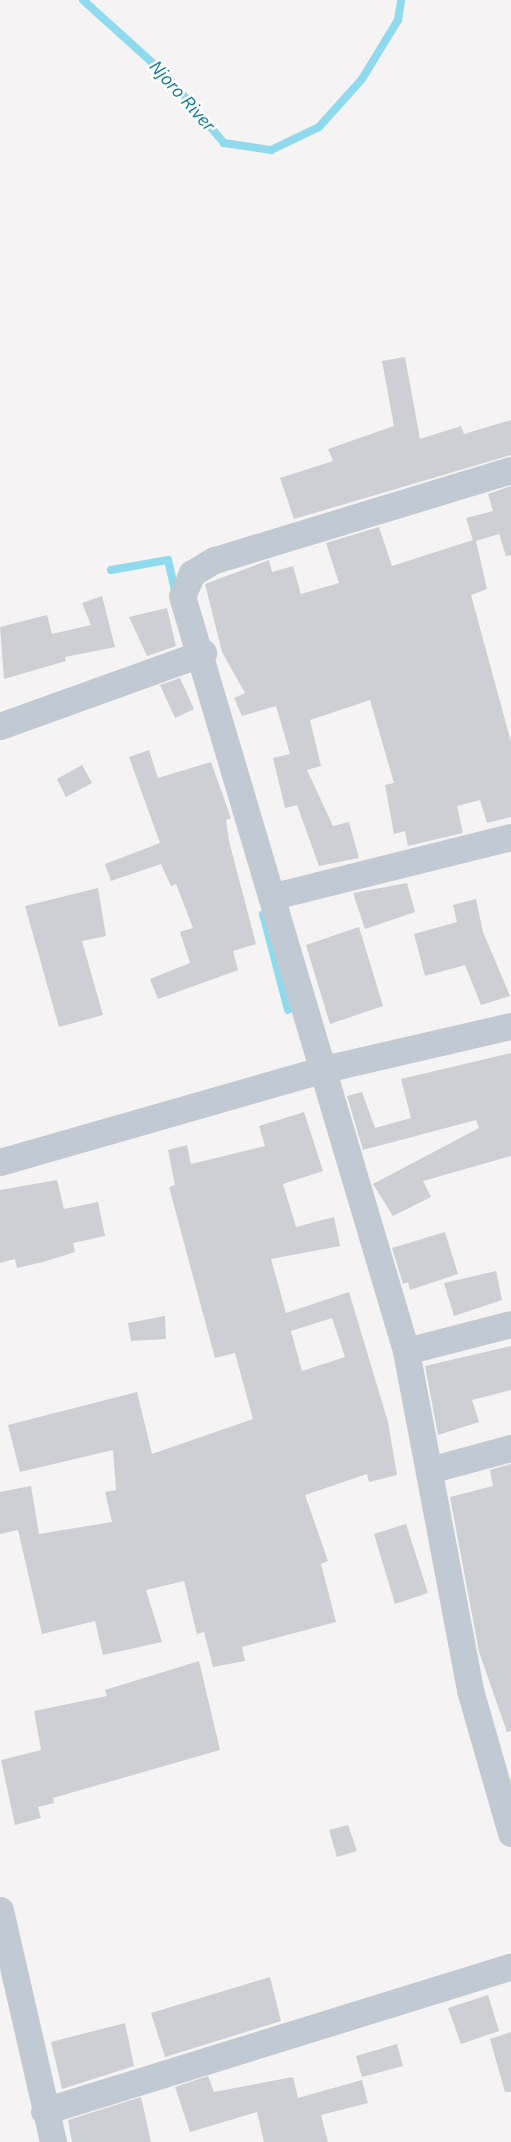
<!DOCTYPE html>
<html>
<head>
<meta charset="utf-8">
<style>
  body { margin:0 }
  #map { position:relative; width:511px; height:2142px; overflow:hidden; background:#f5f3f3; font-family:"IBM Plex Sans",sans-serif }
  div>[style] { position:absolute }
  .stream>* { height:8px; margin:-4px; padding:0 4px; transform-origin:4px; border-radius:4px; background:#90daee }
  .building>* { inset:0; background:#cdcfd5 }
  .street>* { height:27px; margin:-13.5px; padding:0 13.5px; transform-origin:13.5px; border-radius:13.5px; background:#c1cad2 }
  span { translate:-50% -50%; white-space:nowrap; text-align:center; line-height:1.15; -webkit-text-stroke:5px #fff; paint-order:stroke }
  .water-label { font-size:18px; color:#0c7c9b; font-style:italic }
</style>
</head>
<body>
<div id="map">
  <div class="stream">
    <div style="left:83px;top:0;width:113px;rotate:42.1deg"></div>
    <div style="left:167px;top:76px;width:88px;rotate:49.6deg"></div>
    <div style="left:224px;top:143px;width:48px;rotate:8.5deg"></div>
    <div style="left:271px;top:150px;width:53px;rotate:-25.6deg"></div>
    <div style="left:319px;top:127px;width:64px;rotate:-48.1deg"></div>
    <div style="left:362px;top:79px;width:69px;rotate:-58.6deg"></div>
    <div style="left:398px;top:20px;width:20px;rotate:-81deg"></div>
    <div style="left:111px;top:570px;width:58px;rotate:-10deg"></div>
    <div style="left:168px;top:560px;width:31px;rotate:77deg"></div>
    <div style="left:263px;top:914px;width:99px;rotate:75.4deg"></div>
  </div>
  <div class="building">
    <div style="clip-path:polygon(405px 357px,420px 439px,461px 426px,464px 434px,511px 420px,511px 455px,294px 519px,280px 478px,333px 461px,328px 449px,394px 426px,382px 361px)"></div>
    <div style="clip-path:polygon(511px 486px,511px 555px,506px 556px,499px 534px,476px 541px,487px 589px,471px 595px,511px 742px,511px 817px,487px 823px,480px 800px,457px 806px,463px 833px,408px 846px,405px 831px,394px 834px,385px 785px,394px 783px,370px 700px,310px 720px,321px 766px,307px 770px,333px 826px,349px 822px,359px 858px,319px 866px,297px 805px,285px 808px,273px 758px,290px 754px,276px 706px,242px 716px,234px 698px,245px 693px,222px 652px,205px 584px,269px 560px,272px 572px,293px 566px,301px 594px,339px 583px,326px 543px,379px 527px,392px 566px,473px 540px,466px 518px,493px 511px,488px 494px)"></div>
    <div style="clip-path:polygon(102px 596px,115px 647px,65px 657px,66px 661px,4px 679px,0 627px,47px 615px,52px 634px,91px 625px,82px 603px)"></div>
    <div style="clip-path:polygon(167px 608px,176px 646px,147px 656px,129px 617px)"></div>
    <div style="clip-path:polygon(180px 678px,194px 709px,175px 718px,160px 685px)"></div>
    <div style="clip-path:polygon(149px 750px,158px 778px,211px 762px,231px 818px,226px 820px,229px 841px,256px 944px,233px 951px,238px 970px,158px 999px,150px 979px,190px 963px,180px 932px,193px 928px,176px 884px,171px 886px,161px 864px,111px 881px,105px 864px,160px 843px,129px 757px)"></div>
    <div style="clip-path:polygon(82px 765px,92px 783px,66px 797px,57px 779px)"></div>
    <div style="clip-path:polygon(407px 883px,415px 912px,365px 929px,353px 893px)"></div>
    <div style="clip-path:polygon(98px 888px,106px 936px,82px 941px,103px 1015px,59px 1027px,25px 906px)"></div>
    <div style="clip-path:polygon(476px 899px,483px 932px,510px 996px,481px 1005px,465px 965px,425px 976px,414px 934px,457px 922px,453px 905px)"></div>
    <div style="clip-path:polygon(359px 927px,383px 1006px,330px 1024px,306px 945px)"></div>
    <div style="clip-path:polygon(511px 1053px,511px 1156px,423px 1181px,431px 1197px,393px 1216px,373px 1184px,479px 1128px,476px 1120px,363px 1150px,347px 1096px,362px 1092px,375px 1128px,411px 1118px,401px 1079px)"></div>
    <div style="clip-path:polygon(evenodd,304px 1112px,323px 1171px,283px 1184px,296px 1227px,334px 1217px,340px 1246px,271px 1259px,286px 1313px,349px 1292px,388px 1422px,397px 1475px,369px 1482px,367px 1474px,305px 1495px,328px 1561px,321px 1564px,336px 1622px,242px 1647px,245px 1661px,213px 1667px,204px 1632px,197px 1634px,184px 1581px,146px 1590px,162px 1642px,103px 1655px,95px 1621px,42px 1634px,18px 1530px,0 1534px,0 1492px,31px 1486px,39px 1534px,112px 1522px,105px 1492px,116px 1490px,113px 1450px,20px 1472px,8px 1425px,137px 1392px,152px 1454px,253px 1419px,235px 1353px,215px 1358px,169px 1187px,175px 1185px,168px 1150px,187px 1145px,191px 1164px,265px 1146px,259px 1126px,304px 1112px,332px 1318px,345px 1357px,302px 1371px,291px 1331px,332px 1318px)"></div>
    <div style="clip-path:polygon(57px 1180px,64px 1209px,98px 1202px,105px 1236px,73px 1243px,75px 1252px,43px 1262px,17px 1268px,15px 1259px,0 1263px,0 1190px)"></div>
    <div style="clip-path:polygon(445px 1232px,458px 1274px,410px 1290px,408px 1282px,403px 1284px,392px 1248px)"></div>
    <div style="clip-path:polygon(496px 1271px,502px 1300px,454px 1316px,444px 1283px)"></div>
    <div style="clip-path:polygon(165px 1316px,166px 1339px,131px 1341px,128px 1323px)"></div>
    <div style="clip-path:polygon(511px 1346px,511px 1390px,472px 1400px,479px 1422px,438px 1435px,425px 1366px)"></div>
    <div style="clip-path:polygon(511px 1464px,511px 1731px,507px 1732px,479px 1652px,450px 1497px,493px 1486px,490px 1470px)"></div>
    <div style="clip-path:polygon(406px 1524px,428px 1593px,395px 1604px,374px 1534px)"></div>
    <div style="clip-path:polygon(199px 1661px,220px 1750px,53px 1798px,54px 1803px,38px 1807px,41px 1818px,15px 1825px,1px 1760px,41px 1750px,34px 1711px,107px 1696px,105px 1690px)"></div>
    <div style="clip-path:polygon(348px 1825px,357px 1851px,337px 1857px,329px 1830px)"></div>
    <div style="clip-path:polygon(270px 1977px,281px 2021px,165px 2057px,151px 2013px)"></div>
    <div style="clip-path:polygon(488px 1995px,499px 2031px,461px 2044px,448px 2008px)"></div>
    <div style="clip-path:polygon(125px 2023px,134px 2066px,62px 2089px,51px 2042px)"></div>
    <div style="clip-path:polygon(511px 2032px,511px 2092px,505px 2092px,490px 2039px)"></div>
    <div style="clip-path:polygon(397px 2044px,403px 2066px,362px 2077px,356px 2056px)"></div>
    <div style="clip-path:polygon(208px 2076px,214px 2092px,293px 2077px,298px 2098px,362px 2080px,368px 2103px,321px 2115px,328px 2142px,264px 2142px,257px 2112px,190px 2132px,175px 2087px)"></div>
    <div style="clip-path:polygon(141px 2097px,151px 2142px,72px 2142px,68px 2120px)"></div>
  </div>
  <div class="street">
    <div style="left:511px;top:470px;width:310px;rotate:163.1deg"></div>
    <div style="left:214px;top:560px;width:26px;rotate:149deg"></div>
    <div style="left:192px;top:573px;width:25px;rotate:113deg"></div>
    <div style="left:182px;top:596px;width:788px;rotate:73.47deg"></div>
    <div style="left:406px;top:1351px;width:345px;rotate:79.3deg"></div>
    <div style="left:470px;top:1690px;width:149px;rotate:74deg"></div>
    <div style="left:0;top:726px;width:216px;rotate:-19.8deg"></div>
    <div style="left:274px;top:896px;width:244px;rotate:-14deg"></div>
    <div style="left:0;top:1162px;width:333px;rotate:-16deg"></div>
    <div style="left:320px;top:1070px;width:196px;rotate:-13deg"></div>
    <div style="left:406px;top:1351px;width:108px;rotate:-14.4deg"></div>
    <div style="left:433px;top:1469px;width:81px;rotate:-15.1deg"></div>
    <div style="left:0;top:1910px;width:238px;rotate:77.1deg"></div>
    <div style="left:44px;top:2111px;width:489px;rotate:-17.2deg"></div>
  </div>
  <div class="water-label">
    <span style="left:182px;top:96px;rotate:48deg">Njoro River</span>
  </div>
</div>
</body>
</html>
